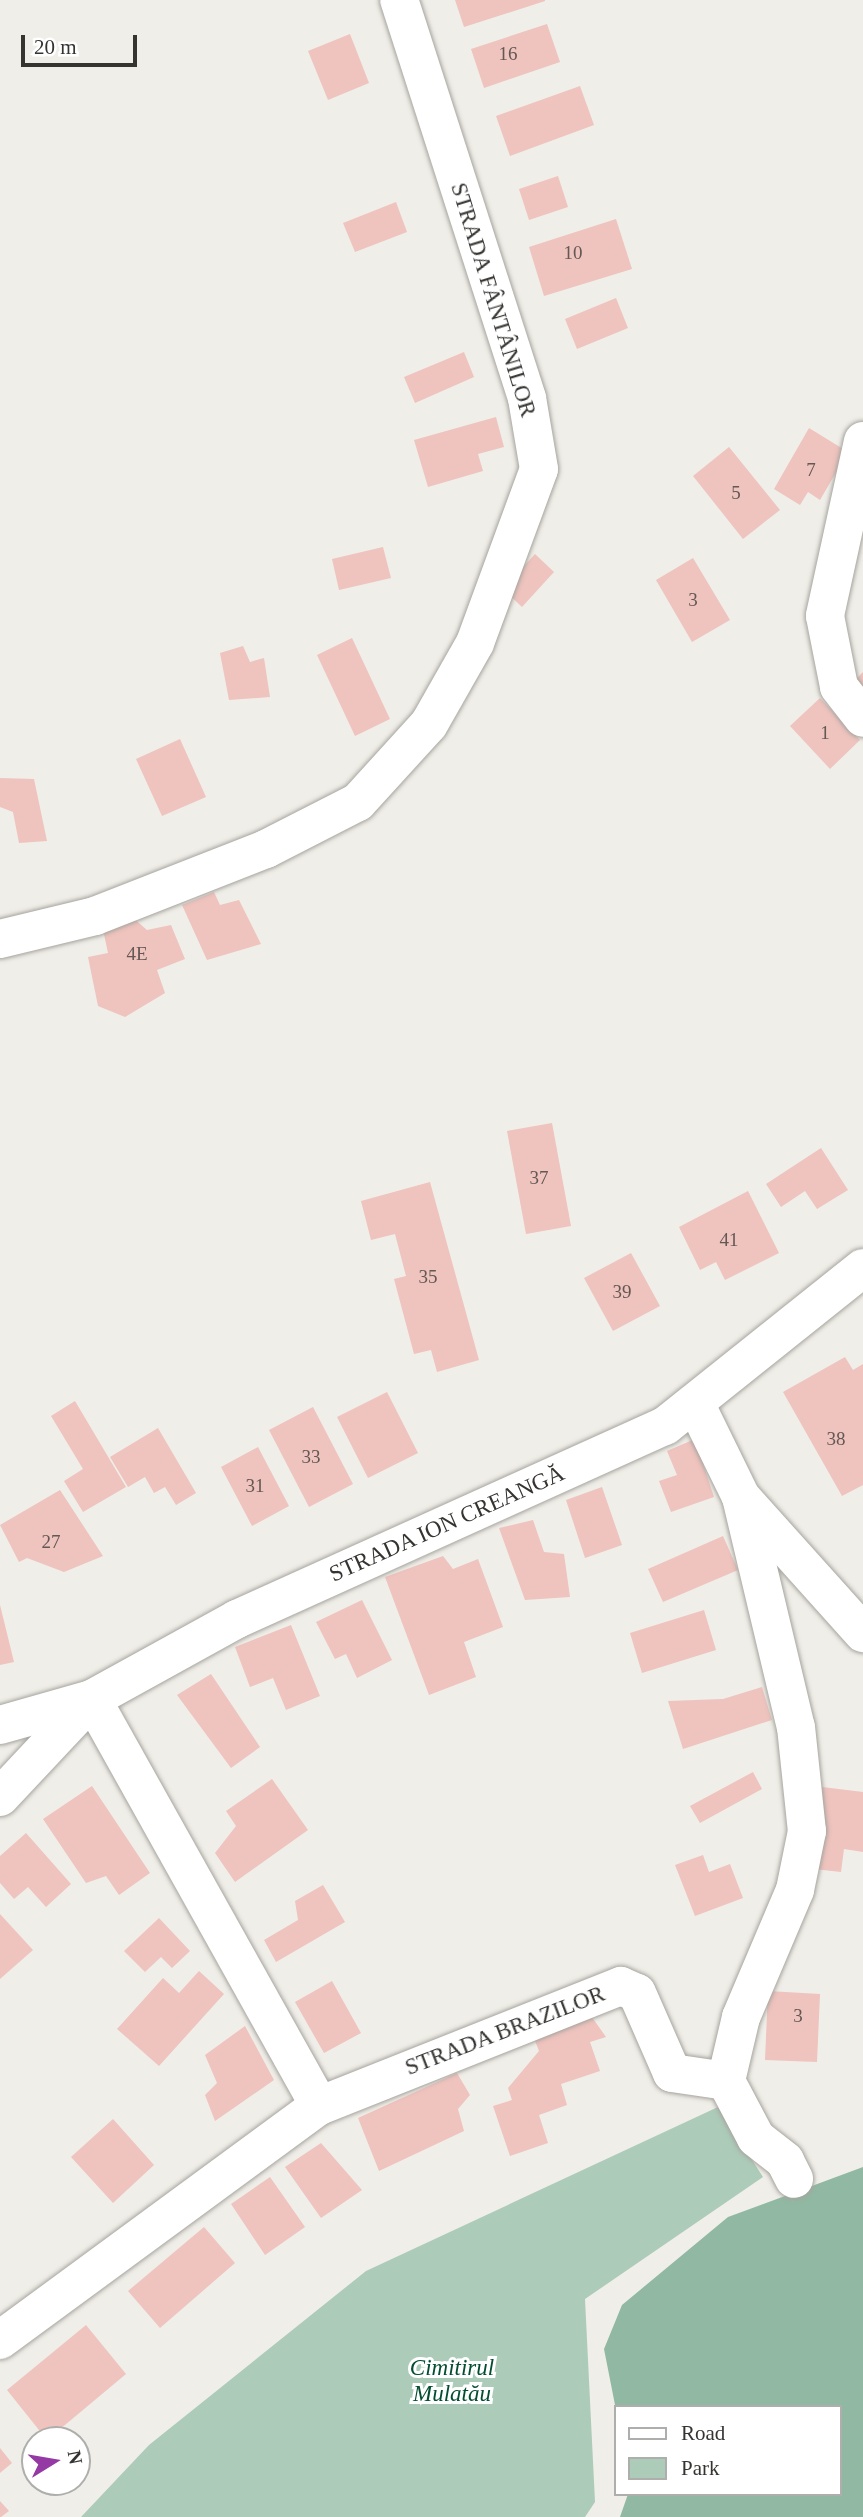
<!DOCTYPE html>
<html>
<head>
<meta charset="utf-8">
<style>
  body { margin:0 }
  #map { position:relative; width:863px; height:2517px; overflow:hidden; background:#f0eee8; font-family:Georgia,serif }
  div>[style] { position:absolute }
  .green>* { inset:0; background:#accbb9 }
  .forest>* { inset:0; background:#91b8a2 }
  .building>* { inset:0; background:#efc3be }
  .roads { filter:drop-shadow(0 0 2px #a6a49e) drop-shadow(0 0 2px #a6a49e) }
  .minor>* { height:38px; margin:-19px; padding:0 19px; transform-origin:19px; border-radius:19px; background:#fff }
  span { translate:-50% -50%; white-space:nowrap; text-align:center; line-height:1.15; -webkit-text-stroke:6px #fff; paint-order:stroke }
  .number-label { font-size:19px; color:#645854 }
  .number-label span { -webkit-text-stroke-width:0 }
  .street-label { font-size:23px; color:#353431 }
  .park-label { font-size:23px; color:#034d31; font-style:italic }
  .legend { position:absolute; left:614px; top:2405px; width:228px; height:91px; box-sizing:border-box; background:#fff; border:2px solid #aeaead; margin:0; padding:9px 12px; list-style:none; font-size:21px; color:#353431 }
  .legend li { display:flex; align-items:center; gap:14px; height:35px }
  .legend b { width:35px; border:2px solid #aeaead }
  .north { position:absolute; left:21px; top:2426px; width:70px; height:70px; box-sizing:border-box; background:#fff; border:2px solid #aeaead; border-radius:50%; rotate:79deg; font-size:19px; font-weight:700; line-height:28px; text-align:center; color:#353431 }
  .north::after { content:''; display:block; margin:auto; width:24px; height:32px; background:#953aa4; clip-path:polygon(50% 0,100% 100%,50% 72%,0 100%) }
  .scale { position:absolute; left:21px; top:35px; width:116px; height:32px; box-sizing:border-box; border:4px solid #353431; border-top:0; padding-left:9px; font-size:21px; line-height:24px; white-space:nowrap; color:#353431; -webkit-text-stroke:5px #fff; paint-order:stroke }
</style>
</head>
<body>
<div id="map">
  <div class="green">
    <div style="clip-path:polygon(718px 2107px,763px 2177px,585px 2299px,595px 2502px,585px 2517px,81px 2517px,149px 2445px,366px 2271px)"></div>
  </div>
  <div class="forest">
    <div style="clip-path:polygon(863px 2167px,863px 2517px,620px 2517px,628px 2494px,840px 2494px,840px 2407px,616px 2410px,604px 2349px,622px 2305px,728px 2217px)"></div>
  </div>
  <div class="building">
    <div style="clip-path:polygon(455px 0,545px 0,545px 1px,464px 27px)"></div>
    <div style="clip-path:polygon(547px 24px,560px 62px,484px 88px,471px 49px)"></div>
    <div style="clip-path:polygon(350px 34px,369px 83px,328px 100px,308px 51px)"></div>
    <div style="clip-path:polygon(580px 86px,594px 125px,510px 156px,496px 116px)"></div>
    <div style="clip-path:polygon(558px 176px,568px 207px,529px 220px,519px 189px)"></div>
    <div style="clip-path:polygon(396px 202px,407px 232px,355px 252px,343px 223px)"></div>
    <div style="clip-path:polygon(616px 219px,632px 269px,544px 296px,529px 247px)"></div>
    <div style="clip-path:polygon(616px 298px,628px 328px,577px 349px,565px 319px)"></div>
    <div style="clip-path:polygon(464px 352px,474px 377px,415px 403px,404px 377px)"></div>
    <div style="clip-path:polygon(496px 417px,504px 447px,478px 454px,483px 471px,428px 487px,414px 440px)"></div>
    <div style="clip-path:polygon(809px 428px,848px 452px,820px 500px,808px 492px,800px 505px,774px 489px)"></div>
    <div style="clip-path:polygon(729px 447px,780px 510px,743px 539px,693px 476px)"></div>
    <div style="clip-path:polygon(383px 547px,391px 578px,339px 590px,332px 559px)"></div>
    <div style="clip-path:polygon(535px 554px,554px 572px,522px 607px,503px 589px)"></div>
    <div style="clip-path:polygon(693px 558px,730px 620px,692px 642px,656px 580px)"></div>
    <div style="clip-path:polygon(352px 638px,390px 719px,355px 736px,317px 655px)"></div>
    <div style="clip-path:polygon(243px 646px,250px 662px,264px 658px,270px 697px,229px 700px,220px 653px)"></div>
    <div style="clip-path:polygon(863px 672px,863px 689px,855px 680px)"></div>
    <div style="clip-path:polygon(820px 698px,860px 740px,830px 769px,790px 726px)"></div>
    <div style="clip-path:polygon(180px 739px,206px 797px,162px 816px,136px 759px)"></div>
    <div style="clip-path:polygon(0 778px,34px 779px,47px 841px,19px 843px,13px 812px,0 807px)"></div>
    <div style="clip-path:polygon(214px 892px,220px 905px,239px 900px,261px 944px,207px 960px,182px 905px)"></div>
    <div style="clip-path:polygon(131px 916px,147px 930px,171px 925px,185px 959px,157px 970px,165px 993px,125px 1017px,98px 1006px,88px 957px,108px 953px,102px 925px)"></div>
    <div style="clip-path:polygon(552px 1123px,571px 1226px,526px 1234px,507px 1131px)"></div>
    <div style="clip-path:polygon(821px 1148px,848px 1190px,817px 1209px,805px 1191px,781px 1207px,766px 1184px)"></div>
    <div style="clip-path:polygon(430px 1182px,479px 1360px,437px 1372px,431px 1350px,414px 1354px,394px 1279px,406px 1276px,395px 1234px,371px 1240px,361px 1201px)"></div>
    <div style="clip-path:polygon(748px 1191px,779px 1253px,725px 1280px,716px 1262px,700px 1270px,679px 1227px)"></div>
    <div style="clip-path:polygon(631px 1253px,660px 1306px,613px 1331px,584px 1278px)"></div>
    <div style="clip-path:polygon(845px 1357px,853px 1370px,863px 1364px,863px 1485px,842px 1496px,783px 1392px)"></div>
    <div style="clip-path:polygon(387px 1392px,418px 1453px,368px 1478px,337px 1417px)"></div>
    <div style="clip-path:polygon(75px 1401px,126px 1487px,83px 1512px,64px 1481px,83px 1469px,51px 1416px)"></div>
    <div style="clip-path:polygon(313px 1407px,353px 1484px,309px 1507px,269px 1430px)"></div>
    <div style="clip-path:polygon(158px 1428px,196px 1493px,176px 1505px,165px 1487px,154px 1493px,145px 1477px,128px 1487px,110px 1457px)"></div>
    <div style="clip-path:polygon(695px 1439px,714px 1497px,671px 1512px,659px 1481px,677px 1475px,667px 1451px)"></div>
    <div style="clip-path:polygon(258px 1447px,289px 1506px,252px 1526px,221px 1467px)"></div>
    <div style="clip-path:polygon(602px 1487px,622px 1545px,585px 1558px,566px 1500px)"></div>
    <div style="clip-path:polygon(60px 1490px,103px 1556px,64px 1572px,27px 1558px,19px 1562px,0 1525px)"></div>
    <div style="clip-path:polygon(533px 1520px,544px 1552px,564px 1554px,570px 1597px,525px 1600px,499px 1528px)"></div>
    <div style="clip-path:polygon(723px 1536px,738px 1570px,663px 1602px,648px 1569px)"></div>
    <div style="clip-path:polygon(443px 1556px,453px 1569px,478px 1559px,503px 1627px,464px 1642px,476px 1677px,429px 1695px,385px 1577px)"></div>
    <div style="clip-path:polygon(362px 1600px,392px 1660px,357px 1678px,346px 1654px,335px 1659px,316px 1622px)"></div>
    <div style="clip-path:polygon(0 1605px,14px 1662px,0 1665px)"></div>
    <div style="clip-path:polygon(704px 1610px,716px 1650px,642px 1673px,630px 1633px)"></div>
    <div style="clip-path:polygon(291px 1625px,320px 1696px,286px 1710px,273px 1678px,250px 1687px,235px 1647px)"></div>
    <div style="clip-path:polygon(211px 1674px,260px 1747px,231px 1768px,177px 1695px)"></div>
    <div style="clip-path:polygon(762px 1687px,772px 1720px,683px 1749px,668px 1701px,723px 1699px)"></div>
    <div style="clip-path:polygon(753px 1772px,762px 1789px,700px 1823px,690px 1806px)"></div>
    <div style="clip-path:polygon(272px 1779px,308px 1830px,235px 1882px,215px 1853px,236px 1826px,226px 1811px)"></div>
    <div style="clip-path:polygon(92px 1786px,150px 1873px,119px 1895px,106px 1876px,86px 1883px,43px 1819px)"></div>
    <div style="clip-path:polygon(822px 1787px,863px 1792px,863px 1852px,844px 1849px,841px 1872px,814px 1869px)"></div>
    <div style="clip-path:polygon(26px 1833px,71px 1884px,46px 1907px,28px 1887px,14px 1899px,0 1883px,0 1856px)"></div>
    <div style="clip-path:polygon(703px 1855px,709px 1872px,730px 1864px,743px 1898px,695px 1916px,675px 1865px)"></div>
    <div style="clip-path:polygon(323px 1885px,345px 1922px,276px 1962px,264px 1940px,298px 1920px,295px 1901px)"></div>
    <div style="clip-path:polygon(0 1914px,33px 1950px,0 1979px)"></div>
    <div style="clip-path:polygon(159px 1918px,190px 1951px,172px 1968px,161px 1957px,145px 1972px,124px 1951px)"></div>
    <div style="clip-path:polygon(199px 1971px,224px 1994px,159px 2066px,117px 2029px,163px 1978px,179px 1993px)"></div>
    <div style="clip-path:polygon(332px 1981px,361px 2033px,324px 2053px,295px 2002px)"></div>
    <div style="clip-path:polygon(768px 1991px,820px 1994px,817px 2062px,765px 2060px)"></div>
    <div style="clip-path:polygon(589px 2013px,606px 2037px,590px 2042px,600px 2071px,561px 2084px,567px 2105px,539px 2115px,548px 2143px,510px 2156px,493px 2106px,512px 2100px,508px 2088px,539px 2051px,532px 2033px)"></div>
    <div style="clip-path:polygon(245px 2026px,274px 2080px,215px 2121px,205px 2095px,217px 2083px,205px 2055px)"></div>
    <div style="clip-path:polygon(457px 2073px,470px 2095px,458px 2109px,464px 2131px,379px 2171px,358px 2118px)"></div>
    <div style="clip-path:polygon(113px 2119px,154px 2165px,113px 2203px,71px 2157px)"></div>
    <div style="clip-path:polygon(321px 2143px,362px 2190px,321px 2218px,285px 2167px)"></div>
    <div style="clip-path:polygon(270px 2177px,305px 2227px,265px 2255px,231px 2204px)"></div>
    <div style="clip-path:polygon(204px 2227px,235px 2263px,160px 2328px,128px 2291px)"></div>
    <div style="clip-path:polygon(86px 2325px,126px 2374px,47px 2440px,7px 2390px)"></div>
    <div style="clip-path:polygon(0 2448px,12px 2463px,0 2473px)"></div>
    <div style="clip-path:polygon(0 2501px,9px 2511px,1px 2517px,0 2517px)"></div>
  </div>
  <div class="roads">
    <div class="minor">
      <div style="left:863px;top:441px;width:179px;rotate:102.3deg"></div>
      <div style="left:825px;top:616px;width:72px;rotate:78.8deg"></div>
      <div style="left:839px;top:687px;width:39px;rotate:52deg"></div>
      <div style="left:0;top:939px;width:98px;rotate:-13.6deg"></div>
      <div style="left:95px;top:916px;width:184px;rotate:-21.4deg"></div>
      <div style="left:266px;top:849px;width:103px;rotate:-27.1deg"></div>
      <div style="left:358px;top:802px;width:105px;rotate:-47.7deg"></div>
      <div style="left:429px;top:724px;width:93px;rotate:-60.4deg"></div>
      <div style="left:475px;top:643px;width:185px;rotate:-69.8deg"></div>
      <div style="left:539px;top:469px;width:72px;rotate:-99.6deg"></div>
      <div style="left:527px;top:398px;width:418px;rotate:-107.8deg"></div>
      <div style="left:695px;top:1403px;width:105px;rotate:63.9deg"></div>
      <div style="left:741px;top:1497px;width:183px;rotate:48.1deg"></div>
      <div style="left:741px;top:1497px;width:236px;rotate:76.6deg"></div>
      <div style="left:796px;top:1727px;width:105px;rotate:84deg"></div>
      <div style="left:807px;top:1831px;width:60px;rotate:101.5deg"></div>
      <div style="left:795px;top:1890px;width:138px;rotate:113deg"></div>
      <div style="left:741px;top:2017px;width:66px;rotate:103.2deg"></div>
      <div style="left:726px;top:2081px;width:64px;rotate:62.2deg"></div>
      <div style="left:756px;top:2138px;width:37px;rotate:38deg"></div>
      <div style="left:785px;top:2161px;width:20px;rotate:63deg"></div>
      <div style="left:92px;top:1699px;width:466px;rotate:60.8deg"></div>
      <div style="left:0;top:1725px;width:96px;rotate:-15.8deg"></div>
      <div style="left:92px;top:1699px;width:166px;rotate:-28.9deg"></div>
      <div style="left:237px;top:1619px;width:470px;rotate:-24.3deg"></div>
      <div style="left:665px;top:1426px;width:253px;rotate:-38.6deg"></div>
      <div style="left:0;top:1797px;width:134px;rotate:-46.8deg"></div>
      <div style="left:0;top:2340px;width:396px;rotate:-36.3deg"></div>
      <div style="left:319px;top:2106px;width:325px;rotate:-21.7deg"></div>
      <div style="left:621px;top:1986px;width:17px;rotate:24deg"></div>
      <div style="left:637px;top:1993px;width:87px;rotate:66.4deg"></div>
      <div style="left:672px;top:2073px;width:55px;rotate:8.4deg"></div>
    </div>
  </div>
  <div class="number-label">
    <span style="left:508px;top:54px">16</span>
    <span style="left:573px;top:253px">10</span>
    <span style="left:811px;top:470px">7</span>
    <span style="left:736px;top:493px">5</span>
    <span style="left:693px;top:600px">3</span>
    <span style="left:825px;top:733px">1</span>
    <span style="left:137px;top:954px">4E</span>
    <span style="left:539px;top:1178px">37</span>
    <span style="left:729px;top:1240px">41</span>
    <span style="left:428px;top:1277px">35</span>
    <span style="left:622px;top:1292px">39</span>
    <span style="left:836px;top:1439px">38</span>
    <span style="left:311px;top:1457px">33</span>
    <span style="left:255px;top:1486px">31</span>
    <span style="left:51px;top:1542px">27</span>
    <span style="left:798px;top:2016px">3</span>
  </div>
  <div class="street-label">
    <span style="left:493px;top:300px;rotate:73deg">STRADA FÂNTÂNILOR</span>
    <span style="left:447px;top:1524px;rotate:-24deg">STRADA ION CREANGĂ</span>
    <span style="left:505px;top:2031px;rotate:-21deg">STRADA BRAZILOR</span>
  </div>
  <div class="park-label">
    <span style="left:452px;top:2381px">Cimitirul<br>Mulatău</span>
  </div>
  <ul class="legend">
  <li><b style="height:9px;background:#fff"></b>Road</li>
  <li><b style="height:19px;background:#accbb9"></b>Park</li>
  </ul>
  <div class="north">N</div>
  <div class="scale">20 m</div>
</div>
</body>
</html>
